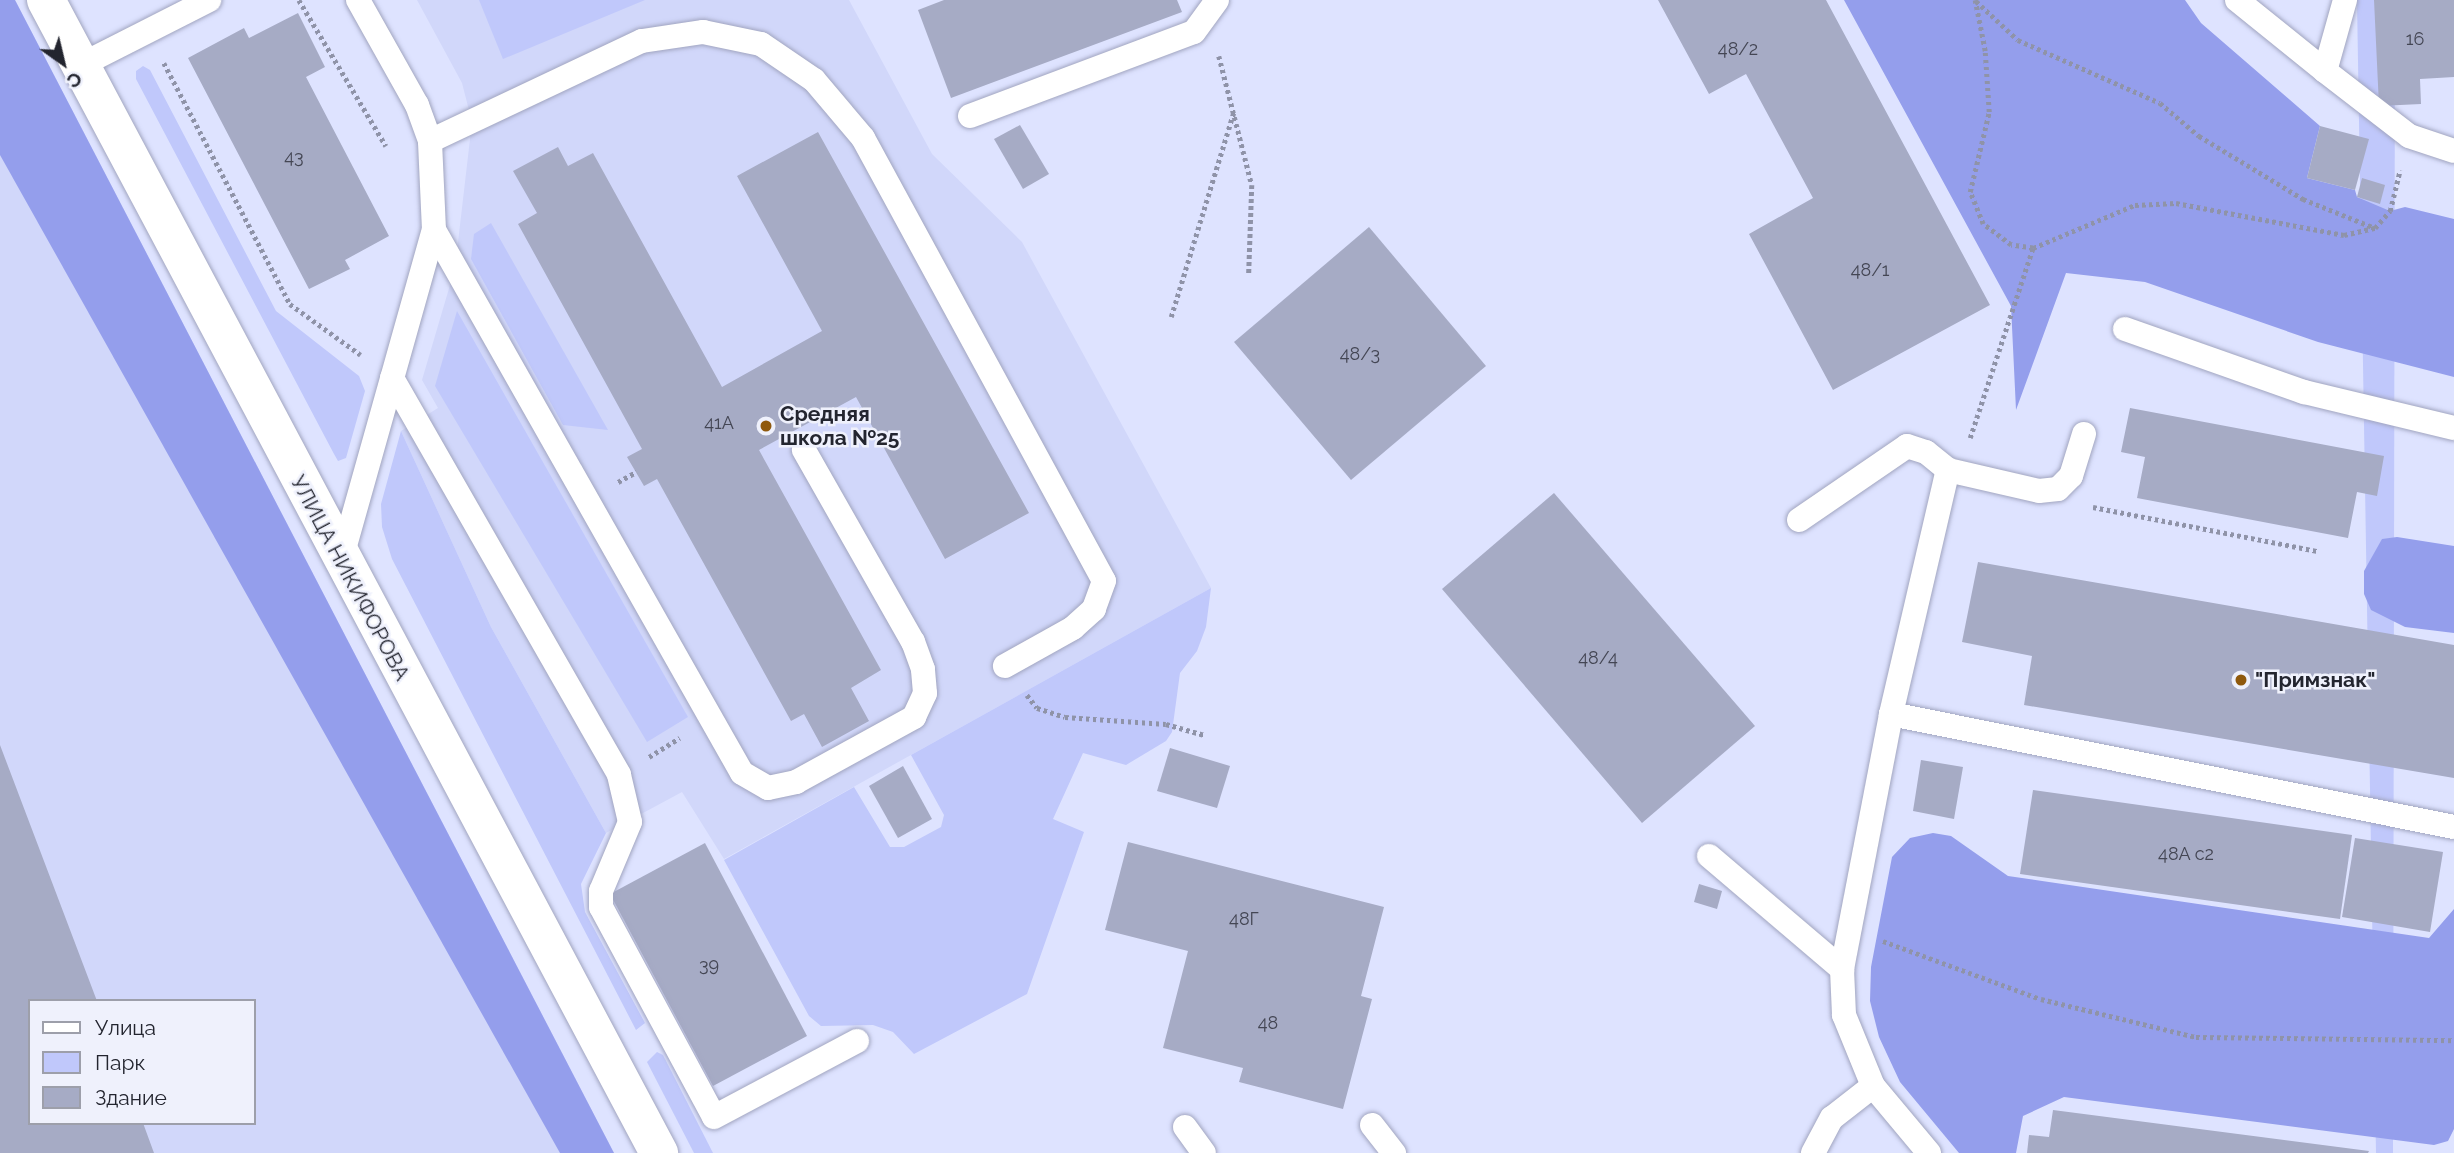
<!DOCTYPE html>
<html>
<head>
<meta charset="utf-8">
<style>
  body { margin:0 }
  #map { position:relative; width:2454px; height:1153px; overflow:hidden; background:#dee3ff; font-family:Raleway,sans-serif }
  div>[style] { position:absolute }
  .built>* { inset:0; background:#d1d7fa }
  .green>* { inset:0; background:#c0c8fb }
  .forest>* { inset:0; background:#949eec }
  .building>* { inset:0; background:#a6abc5 }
  .path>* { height:4.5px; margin-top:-2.25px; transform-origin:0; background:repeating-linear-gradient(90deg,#8f93a8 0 3.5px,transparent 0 7px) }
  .roads { filter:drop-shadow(0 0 2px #a1a5c0) drop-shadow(0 0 2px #a1a5c0) }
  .service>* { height:24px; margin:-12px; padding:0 12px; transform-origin:12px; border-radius:12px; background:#fff }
  .secondary>* { height:38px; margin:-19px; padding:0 19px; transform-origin:19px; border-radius:19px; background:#fff }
  .dots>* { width:19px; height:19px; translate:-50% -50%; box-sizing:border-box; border:4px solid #eff1fc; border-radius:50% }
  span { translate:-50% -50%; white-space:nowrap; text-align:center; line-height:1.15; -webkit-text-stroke:5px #eff1fc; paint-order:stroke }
  .number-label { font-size:18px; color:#444654 }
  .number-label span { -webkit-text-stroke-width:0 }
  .poi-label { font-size:21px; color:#23252f; font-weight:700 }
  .left { translate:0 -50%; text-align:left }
  .street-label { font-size:21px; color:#23252f }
  .legend { position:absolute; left:28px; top:999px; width:228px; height:126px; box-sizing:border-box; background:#eff1fc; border:2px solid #9d9faa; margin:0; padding:9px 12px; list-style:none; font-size:21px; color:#23252f }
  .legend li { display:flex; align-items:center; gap:14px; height:35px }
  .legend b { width:35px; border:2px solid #9d9faa }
  .north { position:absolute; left:28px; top:28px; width:70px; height:70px; -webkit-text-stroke:5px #eff1fc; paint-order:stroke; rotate:146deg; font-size:19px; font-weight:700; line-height:28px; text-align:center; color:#23252f }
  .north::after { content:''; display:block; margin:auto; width:24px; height:32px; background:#23252f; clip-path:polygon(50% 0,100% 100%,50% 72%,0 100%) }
</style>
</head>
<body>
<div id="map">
  <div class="built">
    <div style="clip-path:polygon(evenodd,0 0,15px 0,614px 1153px,0 1153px,0 0,30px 1001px,254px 1001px,254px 1123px,30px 1123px,30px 1001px)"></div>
    <div style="clip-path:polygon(417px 0,849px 0,932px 154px,1022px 242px,1211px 588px,724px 859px,682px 792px,606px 833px,491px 627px,401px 431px,438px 408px,422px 380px,455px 268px,472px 122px,462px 83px)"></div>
  </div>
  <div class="green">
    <div style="clip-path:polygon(479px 0,645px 0,503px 59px)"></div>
    <div style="clip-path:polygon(2357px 0,2395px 0,2393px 1153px,2376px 1153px)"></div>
    <div style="clip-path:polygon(143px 66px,150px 70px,276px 311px,359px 376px,365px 391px,346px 458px,338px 461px,334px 454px,136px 79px,136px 71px)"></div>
    <div style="clip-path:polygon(491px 223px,608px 430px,563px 425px,471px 259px,474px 234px)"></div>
    <div style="clip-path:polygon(457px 311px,688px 717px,647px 742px,435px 386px)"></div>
    <div style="clip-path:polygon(401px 431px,491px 627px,606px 833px,581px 884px,585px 912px,645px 1023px,636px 1030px,392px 559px,382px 527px,381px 504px)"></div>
    <div style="clip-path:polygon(1211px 588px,1206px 627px,1197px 651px,1180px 673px,1172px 732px,1166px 741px,1126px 765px,1083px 753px,1053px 819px,1084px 832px,1027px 994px,914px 1054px,893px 1032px,873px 1025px,821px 1026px,809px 1016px,724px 860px,854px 787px,890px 847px,904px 847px,941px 827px,944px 815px,911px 755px)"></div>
    <div style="clip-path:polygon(657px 1052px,663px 1055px,713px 1153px,694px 1153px,647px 1062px)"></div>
  </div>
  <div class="forest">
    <div style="clip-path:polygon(0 0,15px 0,614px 1153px,560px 1153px,0 155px)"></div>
    <div style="clip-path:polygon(1844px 0,2185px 0,2201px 23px,2320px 126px,2307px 178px,2355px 190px,2357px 197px,2390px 211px,2405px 207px,2454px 219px,2454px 377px,2318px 342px,2145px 282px,2066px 273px,2016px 410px,2011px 306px)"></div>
    <div style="clip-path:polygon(2397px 537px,2454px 546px,2454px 633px,2405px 627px,2371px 610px,2364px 594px,2364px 571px,2382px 539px)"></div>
    <div style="clip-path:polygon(1933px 833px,1951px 836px,2008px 876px,2429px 938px,2454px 909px,2454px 1129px,2448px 1141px,2434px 1145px,2064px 1097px,2023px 1116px,2016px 1153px,1959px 1153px,1900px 1082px,1879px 1037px,1870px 1001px,1871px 967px,1892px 857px,1910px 838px)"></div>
  </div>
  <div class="building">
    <div style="clip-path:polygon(944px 0,1177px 0,1182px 12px,951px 98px,918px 10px)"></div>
    <div style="clip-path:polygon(1658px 0,1826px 0,1990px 305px,1833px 390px,1749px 234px,1813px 198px,1746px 74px,1709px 94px)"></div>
    <div style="clip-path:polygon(2374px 0,2454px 0,2454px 77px,2420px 79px,2421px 104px,2379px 106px)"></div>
    <div style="clip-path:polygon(298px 13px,325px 67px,306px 77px,389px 236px,345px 260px,350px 269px,309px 289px,188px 58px,244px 28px,249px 38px)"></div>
    <div style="clip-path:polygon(1020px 125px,1049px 174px,1023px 189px,994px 139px)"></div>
    <div style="clip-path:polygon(2320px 126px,2369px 139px,2355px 190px,2307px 178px)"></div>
    <div style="clip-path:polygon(818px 132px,1029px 513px,945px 559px,856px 397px,759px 450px,881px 670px,851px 688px,869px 721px,822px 747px,804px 714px,791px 721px,657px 479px,644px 486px,627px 457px,642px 449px,518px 224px,537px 213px,513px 171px,558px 147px,568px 166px,593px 153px,722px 387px,822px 331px,737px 176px)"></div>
    <div style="clip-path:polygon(2362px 178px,2385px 185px,2380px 204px,2357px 197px)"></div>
    <div style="clip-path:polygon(1369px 227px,1486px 366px,1351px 480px,1234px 342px)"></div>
    <div style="clip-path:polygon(2130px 408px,2384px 456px,2377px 496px,2357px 492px,2348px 538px,2137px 498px,2145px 457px,2121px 452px)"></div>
    <div style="clip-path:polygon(1554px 493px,1755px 726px,1642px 823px,1442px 589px)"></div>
    <div style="clip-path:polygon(1978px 562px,2454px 645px,2454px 778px,2024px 705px,2032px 656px,1962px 642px)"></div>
    <div style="clip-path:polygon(0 745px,97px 1001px,30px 1001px,30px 1123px,143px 1123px,154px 1153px,0 1153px)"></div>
    <div style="clip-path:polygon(1170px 748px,1230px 766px,1217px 808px,1157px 791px)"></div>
    <div style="clip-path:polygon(1921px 760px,1963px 767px,1954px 819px,1913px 811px)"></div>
    <div style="clip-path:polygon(903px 766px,932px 819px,898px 838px,869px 786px)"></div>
    <div style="clip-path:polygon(2033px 790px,2352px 835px,2340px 919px,2020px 874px)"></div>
    <div style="clip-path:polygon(2355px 838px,2443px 852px,2430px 932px,2342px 917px)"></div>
    <div style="clip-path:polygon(1128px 842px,1384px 907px,1361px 996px,1372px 999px,1343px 1109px,1239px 1082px,1243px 1068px,1163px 1048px,1188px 951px,1105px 930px)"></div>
    <div style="clip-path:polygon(705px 843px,807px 1036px,713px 1086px,610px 894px)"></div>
    <div style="clip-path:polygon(1699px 884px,1722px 891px,1717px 909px,1694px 902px)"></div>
    <div style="clip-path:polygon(2053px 1110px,2369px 1151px,2368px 1153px,2027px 1153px,2029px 1135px,2049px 1137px)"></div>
  </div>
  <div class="path">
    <div style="left:299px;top:0;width:170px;rotate:59.2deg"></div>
    <div style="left:1976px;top:1px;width:57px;rotate:42.9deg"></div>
    <div style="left:2018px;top:40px;width:155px;rotate:23.9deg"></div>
    <div style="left:2160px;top:103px;width:51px;rotate:40.2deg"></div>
    <div style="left:2199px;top:136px;width:122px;rotate:31.2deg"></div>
    <div style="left:2303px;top:199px;width:78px;rotate:21.9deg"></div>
    <div style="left:1219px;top:56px;width:133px;rotate:75.7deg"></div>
    <div style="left:1252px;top:185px;width:88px;rotate:92deg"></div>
    <div style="left:164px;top:63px;width:272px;rotate:62.4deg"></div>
    <div style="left:290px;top:304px;width:87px;rotate:35.7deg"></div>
    <div style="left:2033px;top:248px;width:111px;rotate:-22.9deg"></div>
    <div style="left:2135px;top:205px;width:41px;rotate:-2.8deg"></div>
    <div style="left:2176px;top:203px;width:171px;rotate:10.8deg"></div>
    <div style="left:2344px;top:235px;width:32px;rotate:-13deg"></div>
    <div style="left:2375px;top:228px;width:23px;rotate:-49deg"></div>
    <div style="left:2390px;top:211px;width:42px;rotate:-76.3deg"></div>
    <div style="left:1171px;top:317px;width:215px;rotate:-73deg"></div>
    <div style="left:1970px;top:438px;width:200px;rotate:-71.7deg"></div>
    <div style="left:2033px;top:248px;width:22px;rotate:-172deg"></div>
    <div style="left:2011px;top:245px;width:35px;rotate:-143deg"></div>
    <div style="left:1983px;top:224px;width:35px;rotate:-112deg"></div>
    <div style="left:1970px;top:192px;width:82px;rotate:-76.6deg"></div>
    <div style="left:1989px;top:112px;width:61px;rotate:-93.8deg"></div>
    <div style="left:1985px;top:51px;width:52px;rotate:-101.1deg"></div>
    <div style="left:618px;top:482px;width:21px;rotate:-29deg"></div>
    <div style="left:2093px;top:507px;width:229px;rotate:11.1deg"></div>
    <div style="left:1027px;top:695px;width:16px;rotate:52deg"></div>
    <div style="left:1037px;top:708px;width:29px;rotate:18deg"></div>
    <div style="left:1065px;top:717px;width:101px;rotate:4deg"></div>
    <div style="left:1166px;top:724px;width:40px;rotate:16deg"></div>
    <div style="left:649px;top:757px;width:36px;rotate:-32deg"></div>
    <div style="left:1883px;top:941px;width:168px;rotate:20.2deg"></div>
    <div style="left:2041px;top:999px;width:160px;rotate:13.8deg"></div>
    <div style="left:2196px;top:1037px;width:258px;rotate:0.7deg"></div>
  </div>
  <div class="roads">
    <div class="service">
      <div style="left:358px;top:0;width:120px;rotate:60.7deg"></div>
      <div style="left:417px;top:105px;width:38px;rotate:70deg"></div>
      <div style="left:430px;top:141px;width:234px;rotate:-25.3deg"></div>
      <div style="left:642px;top:41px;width:62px;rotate:-8.4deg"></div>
      <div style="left:703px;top:32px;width:59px;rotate:11.7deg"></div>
      <div style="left:761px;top:44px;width:64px;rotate:34.2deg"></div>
      <div style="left:814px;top:80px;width:76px;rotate:49.8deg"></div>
      <div style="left:863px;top:138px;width:504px;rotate:61.45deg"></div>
      <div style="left:1104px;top:581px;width:30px;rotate:110deg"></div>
      <div style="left:1094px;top:609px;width:28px;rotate:138deg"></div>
      <div style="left:1073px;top:628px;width:78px;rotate:150.8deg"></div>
      <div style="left:2237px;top:0;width:113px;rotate:38.9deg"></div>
      <div style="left:2345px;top:0;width:74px;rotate:105.7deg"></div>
      <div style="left:2325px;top:71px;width:106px;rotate:37.7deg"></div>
      <div style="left:2409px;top:136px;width:47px;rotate:18.4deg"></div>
      <div style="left:79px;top:66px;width:146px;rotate:-26.9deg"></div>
      <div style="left:970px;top:116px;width:239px;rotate:-20.6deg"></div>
      <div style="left:1194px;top:32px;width:39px;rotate:-54deg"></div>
      <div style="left:434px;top:230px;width:624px;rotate:60.44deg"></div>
      <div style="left:742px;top:773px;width:30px;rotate:30deg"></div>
      <div style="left:768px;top:788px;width:29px;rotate:-12deg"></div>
      <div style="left:796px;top:782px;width:135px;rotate:-28.8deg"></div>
      <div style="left:914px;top:717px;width:26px;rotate:-65deg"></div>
      <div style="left:925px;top:693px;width:24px;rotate:-95deg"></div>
      <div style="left:923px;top:669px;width:29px;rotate:-110deg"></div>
      <div style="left:913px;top:642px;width:221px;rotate:-119.6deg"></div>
      <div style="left:2125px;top:329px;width:190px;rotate:19.4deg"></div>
      <div style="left:2304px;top:392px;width:154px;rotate:13.5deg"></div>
      <div style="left:392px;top:378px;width:457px;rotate:60.2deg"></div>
      <div style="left:619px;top:775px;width:48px;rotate:76.8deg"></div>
      <div style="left:630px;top:822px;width:75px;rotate:112.8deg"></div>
      <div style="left:601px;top:891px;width:16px;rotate:90deg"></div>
      <div style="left:601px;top:907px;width:238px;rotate:61.7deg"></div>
      <div style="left:714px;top:1117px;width:162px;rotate:-28deg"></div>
      <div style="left:1799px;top:520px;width:131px;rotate:-34.4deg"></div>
      <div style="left:1907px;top:446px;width:20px;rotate:18deg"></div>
      <div style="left:1926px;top:452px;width:28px;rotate:39deg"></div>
      <div style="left:1948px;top:470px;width:93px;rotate:13deg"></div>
      <div style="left:2039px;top:491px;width:19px;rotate:-6deg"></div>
      <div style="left:2058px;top:489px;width:18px;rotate:-45deg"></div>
      <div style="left:2071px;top:476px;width:44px;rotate:-72.8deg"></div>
      <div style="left:341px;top:560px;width:343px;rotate:-74.3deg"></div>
      <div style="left:434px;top:230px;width:89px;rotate:-92.6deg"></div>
      <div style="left:1891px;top:714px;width:251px;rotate:-76.9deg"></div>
      <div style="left:1709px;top:856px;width:175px;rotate:40.4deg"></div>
      <div style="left:1372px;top:1125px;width:36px;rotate:52deg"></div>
      <div style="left:1185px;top:1127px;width:32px;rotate:54deg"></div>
      <div style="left:1813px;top:1153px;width:40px;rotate:-62deg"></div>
      <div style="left:1832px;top:1118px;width:52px;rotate:-38deg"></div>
      <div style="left:1929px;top:1153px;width:87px;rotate:-129.9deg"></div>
      <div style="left:1873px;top:1086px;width:77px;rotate:-112.2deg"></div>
      <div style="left:1844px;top:1015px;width:46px;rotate:-92.5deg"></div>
      <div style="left:1842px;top:969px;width:260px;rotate:-79.1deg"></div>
      <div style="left:1891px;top:714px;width:574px;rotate:11.35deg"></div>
    </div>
    <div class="secondary">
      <div style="left:46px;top:0;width:1306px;rotate:62deg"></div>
    </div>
  </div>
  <div class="dots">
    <div style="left:766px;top:426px;background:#8f590d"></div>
    <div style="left:2241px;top:680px;background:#8f590d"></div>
  </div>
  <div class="number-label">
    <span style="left:2415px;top:39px">16</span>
    <span style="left:1738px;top:49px">48/2</span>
    <span style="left:294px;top:157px">43</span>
    <span style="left:1870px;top:270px">48/1</span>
    <span style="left:1360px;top:354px">48/3</span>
    <span style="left:719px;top:423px">41А</span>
    <span style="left:1598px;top:658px">48/4</span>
    <span style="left:2186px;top:854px">48А с2</span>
    <span style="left:1244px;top:919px">48Г</span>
    <span style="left:709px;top:965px">39</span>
    <span style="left:1268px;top:1023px">48</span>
  </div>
  <div class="poi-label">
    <span class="left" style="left:780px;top:426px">Средняя<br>школа №25</span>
    <span class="left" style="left:2255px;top:680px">"Примзнак"</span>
  </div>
  <div class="street-label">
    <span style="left:350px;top:578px;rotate:62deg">УЛИЦА НИКИФОРОВА</span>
  </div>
  <ul class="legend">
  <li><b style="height:9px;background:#fff"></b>Улица</li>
  <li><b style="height:19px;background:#c0c8fb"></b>Парк</li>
  <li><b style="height:19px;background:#a6abc5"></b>Здание</li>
  </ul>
  <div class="north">С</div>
</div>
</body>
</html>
